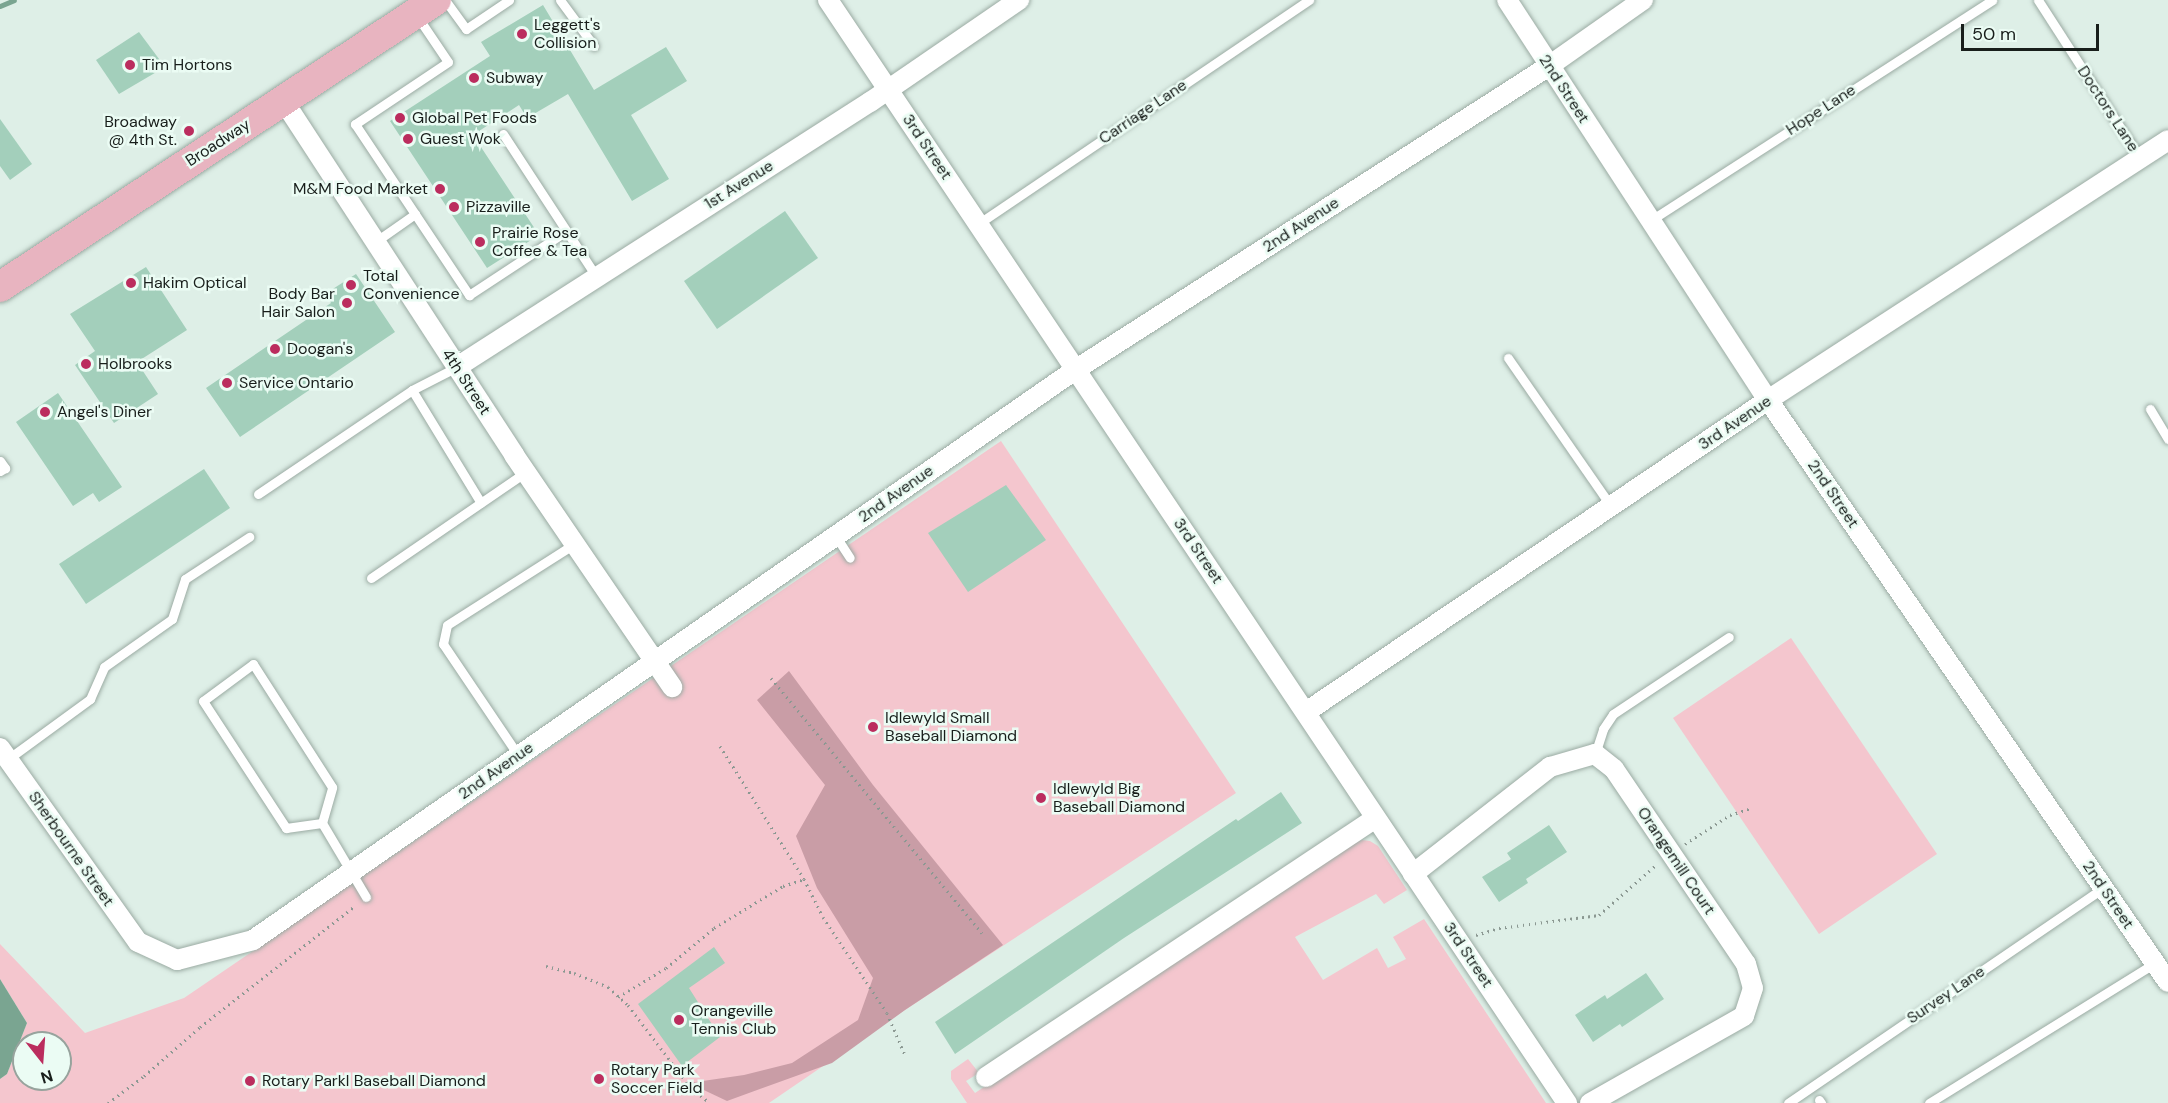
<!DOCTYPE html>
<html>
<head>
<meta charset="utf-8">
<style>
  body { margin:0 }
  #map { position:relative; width:2168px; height:1103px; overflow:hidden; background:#deefe7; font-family:"DM Sans",sans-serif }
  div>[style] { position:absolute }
  .green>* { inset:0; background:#f4c6ce }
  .forest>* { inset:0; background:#c99da6 }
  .water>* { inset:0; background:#7aa591 }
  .stream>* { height:5px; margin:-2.5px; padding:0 2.5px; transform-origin:2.5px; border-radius:2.5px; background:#7aa591 }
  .building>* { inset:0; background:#a3cfbb }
  .path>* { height:3px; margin-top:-1.5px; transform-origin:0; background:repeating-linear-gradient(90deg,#8b9892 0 1.5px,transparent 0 6px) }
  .roads { filter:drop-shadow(0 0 2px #9baba3) drop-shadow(0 0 2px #9baba3) }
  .lane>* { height:9px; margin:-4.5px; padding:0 4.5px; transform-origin:4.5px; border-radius:4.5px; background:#fff }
  .street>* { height:20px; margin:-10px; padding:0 10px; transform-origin:10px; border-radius:10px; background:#fff }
  .primary>* { height:30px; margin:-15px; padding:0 15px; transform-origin:15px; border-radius:15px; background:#e8b4c0 }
  .dots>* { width:16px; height:16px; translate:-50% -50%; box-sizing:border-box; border:3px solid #ebfcf4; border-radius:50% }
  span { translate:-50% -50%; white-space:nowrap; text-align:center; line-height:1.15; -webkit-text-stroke:5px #ebfcf4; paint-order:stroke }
  .poi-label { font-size:16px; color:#181e1b }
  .left { translate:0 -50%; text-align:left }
  .right { translate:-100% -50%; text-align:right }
  .street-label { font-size:16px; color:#181e1b }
  .north { position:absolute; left:12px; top:1031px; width:60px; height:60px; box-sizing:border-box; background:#ebfcf4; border:2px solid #97a39d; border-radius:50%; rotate:163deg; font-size:16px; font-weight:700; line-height:24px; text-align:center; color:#181e1b }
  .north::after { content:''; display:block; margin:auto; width:21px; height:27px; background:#bb2d5e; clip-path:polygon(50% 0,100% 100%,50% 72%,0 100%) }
  .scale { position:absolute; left:1961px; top:24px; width:138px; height:27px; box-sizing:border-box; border:3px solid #181e1b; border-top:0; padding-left:8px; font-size:18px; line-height:21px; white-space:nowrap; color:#181e1b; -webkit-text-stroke:4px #ebfcf4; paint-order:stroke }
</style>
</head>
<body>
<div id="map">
  <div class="green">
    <div style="clip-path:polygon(evenodd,1001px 441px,1236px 793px,905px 1010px,769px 1103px,0 1103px,0 1079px,7px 1074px,27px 1023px,0 979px,0 944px,85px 1033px,184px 998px,1001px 441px,24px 1043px,60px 1043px,60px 1079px,24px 1079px,24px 1043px)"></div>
    <div style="clip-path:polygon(1791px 638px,1937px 854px,1819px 934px,1673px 718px)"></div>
    <div style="clip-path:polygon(1362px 840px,1370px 841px,1378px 846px,1407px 890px,1384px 904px,1376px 894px,1295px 937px,1323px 980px,1377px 948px,1388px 968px,1406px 959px,1393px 937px,1424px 919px,1546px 1103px,967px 1103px,951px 1079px,951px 1071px,968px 1059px,979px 1073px,966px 1081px,975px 1093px,1351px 844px)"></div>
  </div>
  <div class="forest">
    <div style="clip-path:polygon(789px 671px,873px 785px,1003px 945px,905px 1010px,832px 1063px,727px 1101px,689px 1083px,744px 1075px,792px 1063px,858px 1020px,873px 978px,817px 888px,796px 836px,825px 785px,757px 700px)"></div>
  </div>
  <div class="water">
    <div style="clip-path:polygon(0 979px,27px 1023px,7px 1074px,0 1079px)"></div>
  </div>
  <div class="stream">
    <div style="left:0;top:6px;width:15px;rotate:-23deg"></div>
  </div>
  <div class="building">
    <div style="clip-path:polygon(543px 5px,594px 90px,666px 47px,687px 81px,631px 115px,669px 179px,632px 201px,568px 94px,527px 118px,519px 105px,473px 135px,539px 235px,487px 268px,390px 121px,490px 56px,481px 42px)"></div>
    <div style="clip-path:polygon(139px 32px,165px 67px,119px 94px,96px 60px)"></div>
    <div style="clip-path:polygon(0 119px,32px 164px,10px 180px,0 166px)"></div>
    <div style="clip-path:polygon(785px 211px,818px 258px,717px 329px,684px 281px)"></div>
    <div style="clip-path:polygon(146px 267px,187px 330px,137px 362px,158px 394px,114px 423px,75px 365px,95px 351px,70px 314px)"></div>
    <div style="clip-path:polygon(356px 274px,395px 332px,240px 437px,206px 388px,331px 303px,325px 294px)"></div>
    <div style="clip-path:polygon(58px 393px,122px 487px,99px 502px,93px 493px,73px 506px,16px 422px)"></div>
    <div style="clip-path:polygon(204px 469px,230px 508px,86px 604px,59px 564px)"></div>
    <div style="clip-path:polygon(1006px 485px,1046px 540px,968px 592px,928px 533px)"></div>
    <div style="clip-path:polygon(1281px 792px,1302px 823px,1124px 938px,955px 1054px,935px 1022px,1236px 819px,1238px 821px)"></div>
    <div style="clip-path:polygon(1549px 825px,1567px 852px,1526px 879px,1528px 883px,1499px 902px,1482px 877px,1511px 859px,1507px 853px)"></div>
    <div style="clip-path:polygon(714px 947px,725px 963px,689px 988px,720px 1037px,682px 1066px,638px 1004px)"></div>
    <div style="clip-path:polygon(1646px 973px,1664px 999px,1622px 1027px,1620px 1024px,1593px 1042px,1575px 1015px,1605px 995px,1607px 999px)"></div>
  </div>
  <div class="path">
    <div style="left:771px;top:678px;width:331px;rotate:50.4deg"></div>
    <div style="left:720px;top:746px;width:157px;rotate:57.7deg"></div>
    <div style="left:1685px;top:844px;width:54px;rotate:-32.8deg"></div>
    <div style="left:1730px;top:815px;width:23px;rotate:-18deg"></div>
    <div style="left:1476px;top:935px;width:24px;rotate:-17deg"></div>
    <div style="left:1499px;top:928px;width:101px;rotate:-7.4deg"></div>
    <div style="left:1599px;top:915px;width:76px;rotate:-41.3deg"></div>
    <div style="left:546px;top:966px;width:29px;rotate:14deg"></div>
    <div style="left:574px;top:973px;width:37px;rotate:22deg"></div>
    <div style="left:608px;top:987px;width:27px;rotate:42deg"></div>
    <div style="left:628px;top:1005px;width:104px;rotate:52.8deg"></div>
    <div style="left:691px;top:1088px;width:24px;rotate:38deg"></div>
    <div style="left:618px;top:997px;width:56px;rotate:-31.1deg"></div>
    <div style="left:666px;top:968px;width:62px;rotate:-39.8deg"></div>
    <div style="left:714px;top:928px;width:81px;rotate:-31.3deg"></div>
    <div style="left:783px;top:886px;width:22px;rotate:-18deg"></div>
    <div style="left:804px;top:879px;width:42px;rotate:63.4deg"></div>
    <div style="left:823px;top:917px;width:115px;rotate:56.3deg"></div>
    <div style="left:887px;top:1013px;width:46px;rotate:66.8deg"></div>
    <div style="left:108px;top:1103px;width:45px;rotate:-36.9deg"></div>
    <div style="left:144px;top:1076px;width:74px;rotate:-41.2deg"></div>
    <div style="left:200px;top:1027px;width:197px;rotate:-38deg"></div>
  </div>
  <div class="roads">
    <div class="lane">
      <div style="left:445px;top:0;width:36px;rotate:54deg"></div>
      <div style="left:466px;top:29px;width:52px;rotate:-34deg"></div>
      <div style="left:560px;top:0;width:57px;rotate:53.5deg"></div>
      <div style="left:2038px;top:0;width:188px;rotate:57.2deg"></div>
      <div style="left:417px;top:16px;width:55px;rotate:56deg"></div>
      <div style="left:448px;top:62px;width:112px;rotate:146.3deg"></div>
      <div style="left:355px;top:124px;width:206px;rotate:56.3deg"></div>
      <div style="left:469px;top:295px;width:116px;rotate:-33.4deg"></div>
      <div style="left:503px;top:134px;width:170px;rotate:56.8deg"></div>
      <div style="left:1651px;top:220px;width:406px;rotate:-32.8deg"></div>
      <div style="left:978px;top:224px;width:400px;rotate:-34.1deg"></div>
      <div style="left:375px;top:242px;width:49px;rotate:-35deg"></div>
      <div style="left:1508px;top:358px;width:180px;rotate:55.2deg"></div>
      <div style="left:412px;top:390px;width:51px;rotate:-27.1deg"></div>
      <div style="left:2150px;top:409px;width:35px;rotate:59deg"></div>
      <div style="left:0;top:461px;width:9px;rotate:54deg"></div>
      <div style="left:5px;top:468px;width:6px;rotate:149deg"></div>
      <div style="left:258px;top:494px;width:186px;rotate:-34deg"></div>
      <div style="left:412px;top:390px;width:132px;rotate:58.6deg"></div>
      <div style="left:835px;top:535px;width:27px;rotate:57deg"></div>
      <div style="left:371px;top:578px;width:188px;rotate:-34.4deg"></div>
      <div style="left:1595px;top:754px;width:26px;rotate:-72deg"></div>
      <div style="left:1603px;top:729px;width:18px;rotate:-56deg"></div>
      <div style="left:1613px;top:714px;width:139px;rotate:-33.6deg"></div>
      <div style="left:518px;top:755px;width:134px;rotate:-124deg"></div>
      <div style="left:443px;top:644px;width:19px;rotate:-78deg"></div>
      <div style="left:447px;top:625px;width:151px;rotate:-32.5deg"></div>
      <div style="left:8px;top:759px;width:102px;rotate:-36.2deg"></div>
      <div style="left:90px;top:699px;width:35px;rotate:-66deg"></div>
      <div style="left:104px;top:667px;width:83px;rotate:-35.2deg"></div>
      <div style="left:172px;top:619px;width:42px;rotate:-72deg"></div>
      <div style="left:185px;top:579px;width:77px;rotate:-33.3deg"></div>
      <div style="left:322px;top:823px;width:37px;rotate:-74deg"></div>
      <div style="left:332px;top:787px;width:146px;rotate:-122.7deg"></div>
      <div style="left:253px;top:664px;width:62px;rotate:143.5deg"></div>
      <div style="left:203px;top:701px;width:152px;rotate:56.8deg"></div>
      <div style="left:286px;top:828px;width:36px;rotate:-8deg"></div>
      <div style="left:322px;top:823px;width:86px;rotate:59.3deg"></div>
      <div style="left:1819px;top:1100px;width:4px;rotate:56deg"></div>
      <div style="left:1788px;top:1103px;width:381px;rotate:-34.3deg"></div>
      <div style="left:1929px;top:1103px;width:266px;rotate:-31.8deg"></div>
    </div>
    <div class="street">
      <div style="left:828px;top:0;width:1328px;rotate:56.18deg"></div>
      <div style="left:1507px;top:0;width:478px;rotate:56.9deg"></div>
      <div style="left:1768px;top:400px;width:706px;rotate:55.5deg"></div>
      <div style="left:283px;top:100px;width:424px;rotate:56.9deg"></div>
      <div style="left:514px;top:455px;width:281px;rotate:55.7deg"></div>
      <div style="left:457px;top:367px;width:491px;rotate:-32.7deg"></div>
      <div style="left:870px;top:102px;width:181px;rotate:-34.4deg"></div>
      <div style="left:1306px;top:712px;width:557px;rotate:-34.03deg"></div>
      <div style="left:1768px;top:400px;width:477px;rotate:-33deg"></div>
      <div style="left:0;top:748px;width:238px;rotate:54.6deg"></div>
      <div style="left:138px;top:942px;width:43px;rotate:24.8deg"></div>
      <div style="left:177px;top:960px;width:79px;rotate:-14.7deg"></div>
      <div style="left:253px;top:940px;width:1000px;rotate:-34.74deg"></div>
      <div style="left:1075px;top:370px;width:563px;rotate:-32.67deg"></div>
      <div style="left:1549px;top:66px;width:115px;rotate:-35.1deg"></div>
      <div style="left:1413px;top:874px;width:174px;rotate:-38deg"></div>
      <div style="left:1550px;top:767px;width:47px;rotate:-16.1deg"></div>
      <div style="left:1595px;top:754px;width:24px;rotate:38deg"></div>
      <div style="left:1614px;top:769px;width:235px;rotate:55.9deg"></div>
      <div style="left:1746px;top:964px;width:25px;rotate:74deg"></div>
      <div style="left:1753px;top:988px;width:29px;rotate:108deg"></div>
      <div style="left:1744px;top:1016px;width:177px;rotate:150.5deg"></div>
      <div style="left:986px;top:1077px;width:467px;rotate:-33.6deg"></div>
    </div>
    <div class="primary">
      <div style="left:0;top:287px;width:522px;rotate:-33.36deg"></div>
    </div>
  </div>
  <div class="dots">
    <div style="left:522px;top:34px;background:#bb2d5e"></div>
    <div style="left:130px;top:65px;background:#bb2d5e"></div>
    <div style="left:474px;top:78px;background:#bb2d5e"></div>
    <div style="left:400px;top:118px;background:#bb2d5e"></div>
    <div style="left:189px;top:131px;background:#bb2d5e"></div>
    <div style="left:408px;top:139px;background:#bb2d5e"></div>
    <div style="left:440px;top:189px;background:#bb2d5e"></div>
    <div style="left:454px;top:207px;background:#bb2d5e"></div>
    <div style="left:480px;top:242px;background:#bb2d5e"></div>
    <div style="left:131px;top:283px;background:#bb2d5e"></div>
    <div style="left:351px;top:285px;background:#bb2d5e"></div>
    <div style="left:347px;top:303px;background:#bb2d5e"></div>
    <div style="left:275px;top:349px;background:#bb2d5e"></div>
    <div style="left:86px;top:364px;background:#bb2d5e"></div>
    <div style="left:227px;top:383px;background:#bb2d5e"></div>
    <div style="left:45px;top:412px;background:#bb2d5e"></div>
    <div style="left:873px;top:727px;background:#bb2d5e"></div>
    <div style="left:1041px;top:798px;background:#bb2d5e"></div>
    <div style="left:679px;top:1020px;background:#bb2d5e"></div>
    <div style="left:599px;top:1079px;background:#bb2d5e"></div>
    <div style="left:250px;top:1081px;background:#bb2d5e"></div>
  </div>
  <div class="poi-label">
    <span class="left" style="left:534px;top:34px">Leggett's<br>Collision</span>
    <span class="left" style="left:142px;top:65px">Tim Hortons</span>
    <span class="left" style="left:486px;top:78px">Subway</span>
    <span class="left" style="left:412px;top:118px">Global Pet Foods</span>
    <span class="right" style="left:177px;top:131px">Broadway<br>@ 4th St.</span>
    <span class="left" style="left:420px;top:139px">Guest Wok</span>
    <span class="right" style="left:428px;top:189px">M&amp;M Food Market</span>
    <span class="left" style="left:466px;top:207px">Pizzaville</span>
    <span class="left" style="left:492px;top:242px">Prairie Rose<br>Coffee &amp; Tea</span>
    <span class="left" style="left:363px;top:285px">Total<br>Convenience</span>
    <span class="left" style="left:143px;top:283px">Hakim Optical</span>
    <span class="right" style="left:335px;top:303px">Body Bar<br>Hair Salon</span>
    <span class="left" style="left:287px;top:349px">Doogan's</span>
    <span class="left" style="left:98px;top:364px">Holbrooks</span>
    <span class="left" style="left:239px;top:383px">Service Ontario</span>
    <span class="left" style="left:57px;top:412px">Angel's Diner</span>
    <span class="left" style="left:885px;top:727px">Idlewyld Small<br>Baseball Diamond</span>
    <span class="left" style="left:1053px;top:798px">Idlewyld Big<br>Baseball Diamond</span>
    <span class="left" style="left:691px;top:1020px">Orangeville<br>Tennis Club</span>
    <span class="left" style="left:611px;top:1079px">Rotary Park<br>Soccer Field</span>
    <span class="left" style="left:262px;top:1081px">Rotary Parkl Baseball Diamond</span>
  </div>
  <div class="street-label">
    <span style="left:1564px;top:89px;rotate:57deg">2nd Street</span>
    <span style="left:2108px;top:109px;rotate:57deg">Doctors Lane</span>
    <span style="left:1821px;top:110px;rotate:-33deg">Hope Lane</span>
    <span style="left:1143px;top:112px;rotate:-34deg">Carriage Lane</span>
    <span style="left:218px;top:143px;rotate:-33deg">Broadway</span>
    <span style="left:927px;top:147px;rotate:56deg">3rd Street</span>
    <span style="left:739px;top:185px;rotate:-32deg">1st Avenue</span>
    <span style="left:1301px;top:225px;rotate:-33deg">2nd Avenue</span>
    <span style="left:466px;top:382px;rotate:57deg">4th Street</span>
    <span style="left:1735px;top:423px;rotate:-34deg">3rd Avenue</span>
    <span style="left:896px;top:494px;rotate:-35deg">2nd Avenue</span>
    <span style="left:1833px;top:494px;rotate:56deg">2nd Street</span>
    <span style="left:1198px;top:551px;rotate:56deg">3rd Street</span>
    <span style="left:496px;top:771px;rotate:-35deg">2nd Avenue</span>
    <span style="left:71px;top:849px;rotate:55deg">Sherbourne Street</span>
    <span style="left:1676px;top:861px;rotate:56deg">Orangemill Court</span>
    <span style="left:2108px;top:895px;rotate:56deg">2nd Street</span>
    <span style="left:1468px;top:955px;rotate:56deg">3rd Street</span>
    <span style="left:1946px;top:995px;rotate:-34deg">Survey Lane</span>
  </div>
  <div class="north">N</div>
  <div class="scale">50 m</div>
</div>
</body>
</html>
